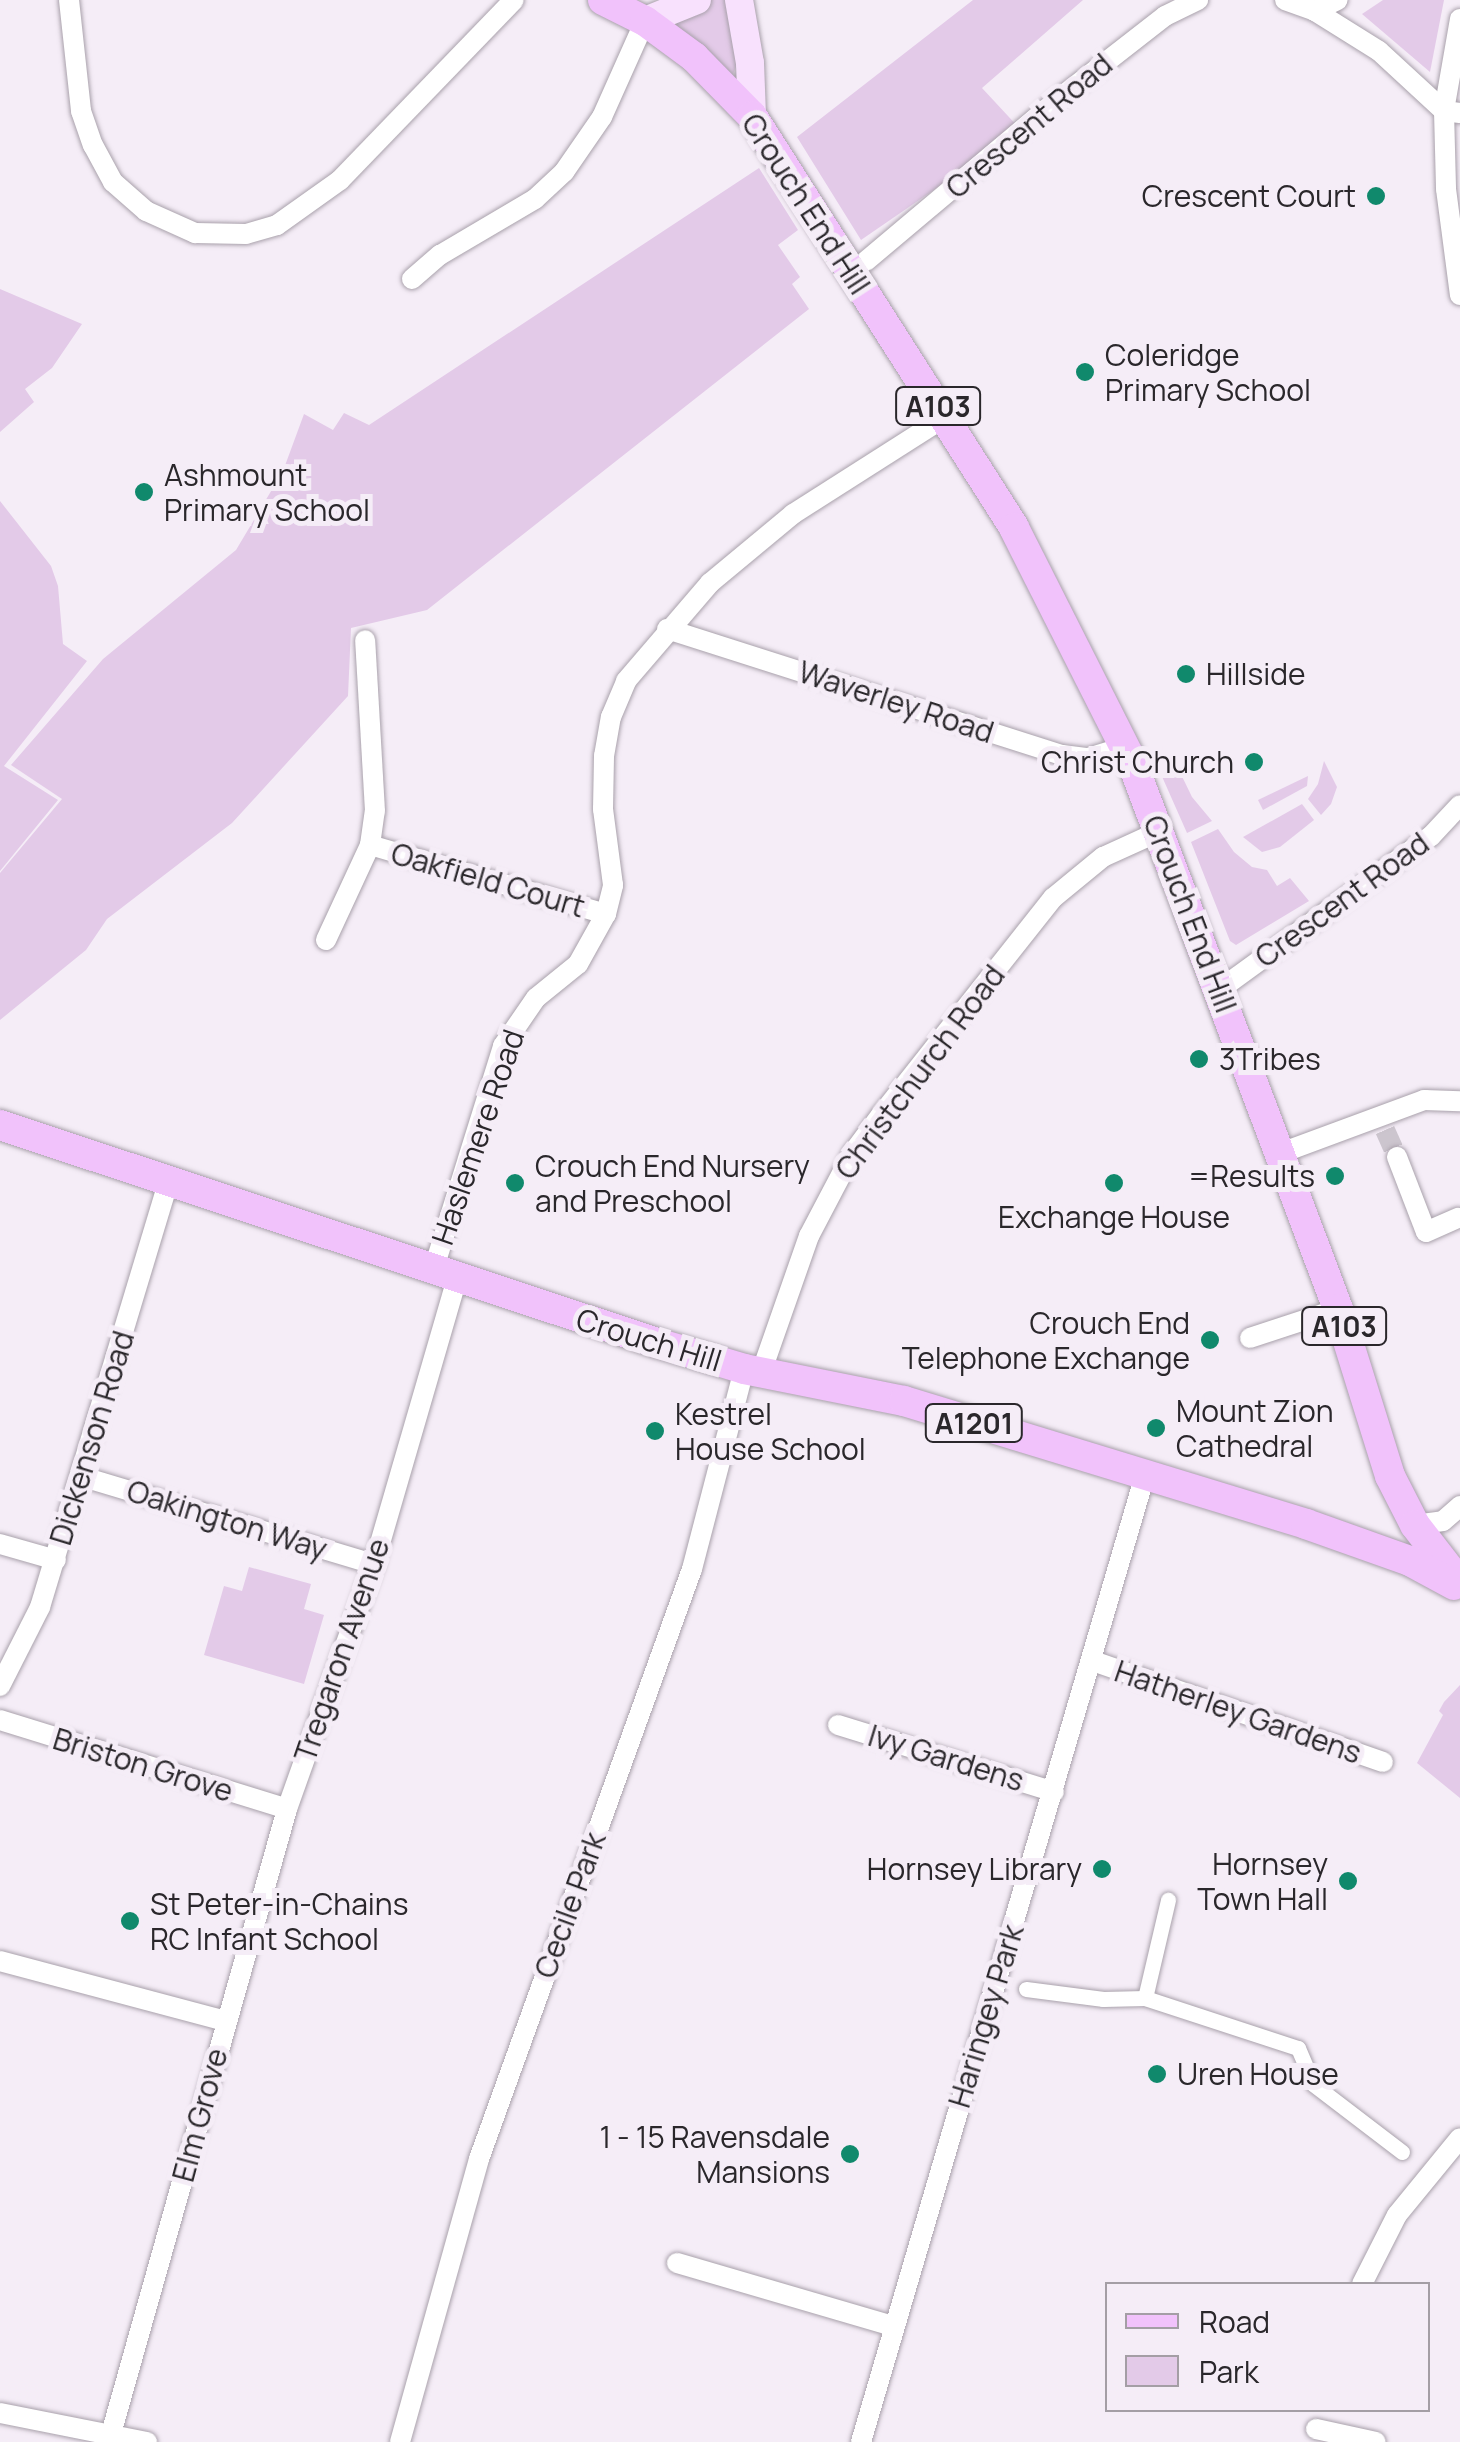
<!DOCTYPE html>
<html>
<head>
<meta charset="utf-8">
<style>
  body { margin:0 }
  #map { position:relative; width:1460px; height:2442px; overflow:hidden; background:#f5edf7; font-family:Manrope,sans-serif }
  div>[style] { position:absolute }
  .green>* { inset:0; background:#e3cae8 }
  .minor-tunnel>* { height:20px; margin-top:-10px; transform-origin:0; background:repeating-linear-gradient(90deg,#ccc5ce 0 20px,transparent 0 30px) }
  .roads { filter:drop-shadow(0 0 2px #a9a1ab) drop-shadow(0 0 2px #a9a1ab) }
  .pedestrian>* { height:15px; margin:-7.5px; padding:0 7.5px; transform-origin:7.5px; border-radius:7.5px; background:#fff }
  .minor>* { height:20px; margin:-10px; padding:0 10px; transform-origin:10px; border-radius:10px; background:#fff }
  .secondary>* { height:28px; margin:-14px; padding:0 14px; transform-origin:14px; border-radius:14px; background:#f8e1fd }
  .primary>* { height:30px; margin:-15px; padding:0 15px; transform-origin:15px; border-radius:15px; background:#f1c2fb }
  .dots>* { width:28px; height:28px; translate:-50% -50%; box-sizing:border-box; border:5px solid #f5edf7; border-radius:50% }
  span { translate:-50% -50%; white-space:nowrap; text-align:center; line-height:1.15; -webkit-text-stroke:10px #f5edf7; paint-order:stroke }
  .shield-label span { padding:2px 8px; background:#f5edf7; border:2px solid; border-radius:8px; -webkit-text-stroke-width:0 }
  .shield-label { font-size:28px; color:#2a272b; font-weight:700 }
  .street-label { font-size:30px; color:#2a272b }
  .poi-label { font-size:30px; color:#2a272b }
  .right { translate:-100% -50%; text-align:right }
  .left { translate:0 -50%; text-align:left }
  .legend { position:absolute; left:1105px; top:2282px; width:325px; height:130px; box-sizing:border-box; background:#f5edf7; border:2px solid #a49ea5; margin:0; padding:12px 18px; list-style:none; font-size:30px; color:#2a272b }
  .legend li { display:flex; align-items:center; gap:20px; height:50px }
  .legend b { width:50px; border:2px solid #a49ea5 }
</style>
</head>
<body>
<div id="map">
  <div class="green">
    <div style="clip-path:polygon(697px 0,739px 0,737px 65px,727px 87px,645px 21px)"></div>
    <div style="clip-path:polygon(973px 0,1083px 0,982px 88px,1021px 130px,861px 240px,797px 137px)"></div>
    <div style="clip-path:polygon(1383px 0,1444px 0,1430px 72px,1362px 14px)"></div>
    <div style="clip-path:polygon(759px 168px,798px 230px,778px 245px,800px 277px,792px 284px,809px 309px,427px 610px,351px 628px,348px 696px,232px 823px,107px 919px,86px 950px,0 1020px,0 873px,62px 799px,11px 765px,103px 659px,236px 550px,283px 471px,304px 414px,333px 430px,344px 413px,369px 425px)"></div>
    <div style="clip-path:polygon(0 289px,82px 324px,52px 368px,25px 389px,34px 402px,0 432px)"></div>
    <div style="clip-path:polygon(0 501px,51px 566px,58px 586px,63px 644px,87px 661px,4px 766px,58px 800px,0 871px)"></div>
    <div style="clip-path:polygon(1324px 761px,1337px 787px,1331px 804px,1321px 815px,1308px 799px,1318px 784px)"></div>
    <div style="clip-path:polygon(1177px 766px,1192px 797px,1212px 821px,1187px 833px,1160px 772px)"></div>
    <div style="clip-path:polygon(1308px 776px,1307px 786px,1263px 810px,1258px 800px)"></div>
    <div style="clip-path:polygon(1302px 804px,1314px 820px,1280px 847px,1262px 852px,1243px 837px)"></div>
    <div style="clip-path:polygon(1218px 829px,1234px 852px,1252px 867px,1267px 870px,1277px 886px,1290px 878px,1309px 901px,1236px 945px,1230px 941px,1191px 842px)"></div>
    <div style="clip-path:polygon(249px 1567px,311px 1584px,304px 1609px,324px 1615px,304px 1684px,204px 1655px,224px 1586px,242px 1591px)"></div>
    <div style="clip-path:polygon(1460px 1685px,1460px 1798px,1417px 1763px,1443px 1715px,1439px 1711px,1444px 1702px)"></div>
  </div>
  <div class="minor-tunnel">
    <div style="left:1385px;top:1130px;width:30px;rotate:66deg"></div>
  </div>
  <div class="roads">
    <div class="pedestrian">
      <div style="left:1026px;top:1989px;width:78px;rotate:7.4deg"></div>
      <div style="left:1103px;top:1999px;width:42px;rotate:-1.4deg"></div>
      <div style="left:1145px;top:1998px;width:161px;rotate:18.1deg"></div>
      <div style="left:1298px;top:2048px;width:39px;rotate:67deg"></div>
      <div style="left:1313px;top:2084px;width:112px;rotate:37.4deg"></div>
      <div style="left:1145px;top:1998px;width:101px;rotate:-76.8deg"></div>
    </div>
    <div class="minor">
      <div style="left:69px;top:0;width:112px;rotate:83.8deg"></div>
      <div style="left:81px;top:111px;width:36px;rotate:71deg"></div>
      <div style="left:93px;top:145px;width:42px;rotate:61.6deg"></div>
      <div style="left:113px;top:182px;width:44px;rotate:41.3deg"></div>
      <div style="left:146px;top:211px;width:54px;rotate:24.2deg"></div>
      <div style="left:195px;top:233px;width:51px;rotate:1.1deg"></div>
      <div style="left:246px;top:234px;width:32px;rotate:-16deg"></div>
      <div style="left:277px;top:225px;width:77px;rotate:-35.5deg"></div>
      <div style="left:340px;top:180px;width:250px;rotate:-46deg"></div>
      <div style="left:1285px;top:0;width:32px;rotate:20deg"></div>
      <div style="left:1315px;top:11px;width:75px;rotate:32deg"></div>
      <div style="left:1379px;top:51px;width:88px;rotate:42.7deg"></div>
      <div style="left:1444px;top:111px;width:78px;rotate:88.5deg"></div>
      <div style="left:1446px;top:189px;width:107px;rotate:82.5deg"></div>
      <div style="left:1315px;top:11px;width:25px;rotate:-26deg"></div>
      <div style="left:1460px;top:19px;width:93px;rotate:99.9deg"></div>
      <div style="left:1444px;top:111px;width:16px;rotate:7deg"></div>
      <div style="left:866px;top:261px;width:248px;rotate:-40.1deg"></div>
      <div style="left:1056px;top:101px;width:138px;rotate:-37.9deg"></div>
      <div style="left:1165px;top:16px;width:37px;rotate:-26deg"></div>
      <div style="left:412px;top:279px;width:37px;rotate:-41deg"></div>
      <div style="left:440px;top:255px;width:110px;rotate:-30.5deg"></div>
      <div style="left:535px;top:199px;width:40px;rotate:-43deg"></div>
      <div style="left:564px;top:172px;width:67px;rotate:-55.4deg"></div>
      <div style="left:602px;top:117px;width:105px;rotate:-65.9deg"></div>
      <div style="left:667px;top:629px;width:415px;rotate:17.7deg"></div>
      <div style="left:1062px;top:755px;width:26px;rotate:7deg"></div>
      <div style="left:1088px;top:758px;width:39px;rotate:-17deg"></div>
      <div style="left:370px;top:845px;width:246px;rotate:16.3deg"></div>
      <div style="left:326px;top:940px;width:105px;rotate:-65.1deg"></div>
      <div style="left:370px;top:845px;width:34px;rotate:-82deg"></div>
      <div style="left:375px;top:811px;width:171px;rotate:-93.3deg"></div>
      <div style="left:1219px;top:990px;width:262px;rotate:-36deg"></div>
      <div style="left:1431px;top:836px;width:42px;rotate:-46.9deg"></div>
      <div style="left:1281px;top:1153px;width:153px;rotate:-20.3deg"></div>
      <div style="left:1424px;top:1100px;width:36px;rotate:2deg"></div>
      <div style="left:1397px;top:1157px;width:80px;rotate:68.9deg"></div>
      <div style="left:1426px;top:1232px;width:35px;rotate:-24deg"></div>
      <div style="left:433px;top:1271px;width:236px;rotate:-72.7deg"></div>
      <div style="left:503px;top:1046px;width:58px;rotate:-55.5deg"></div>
      <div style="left:536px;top:998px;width:54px;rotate:-39deg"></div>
      <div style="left:578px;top:964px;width:57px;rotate:-60.8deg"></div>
      <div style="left:606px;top:914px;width:30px;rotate:-76deg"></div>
      <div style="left:613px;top:885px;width:77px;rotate:-97.5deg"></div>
      <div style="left:603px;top:809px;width:53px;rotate:-88.9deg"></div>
      <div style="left:604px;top:756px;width:40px;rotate:-80deg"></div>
      <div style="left:611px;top:717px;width:39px;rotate:-67deg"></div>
      <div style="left:626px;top:681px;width:129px;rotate:-49.4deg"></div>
      <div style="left:710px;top:583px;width:108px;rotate:-39.7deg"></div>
      <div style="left:793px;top:514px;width:180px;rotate:-32.5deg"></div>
      <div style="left:1250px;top:1338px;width:93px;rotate:-18.2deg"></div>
      <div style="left:761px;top:1373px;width:145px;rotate:-70.7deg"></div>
      <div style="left:809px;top:1236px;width:93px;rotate:-62.3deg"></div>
      <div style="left:852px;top:1154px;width:49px;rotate:-53.4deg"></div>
      <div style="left:881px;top:1115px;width:277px;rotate:-51.6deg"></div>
      <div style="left:1053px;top:898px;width:65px;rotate:-39.4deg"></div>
      <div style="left:1103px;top:857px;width:60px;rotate:-24.4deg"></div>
      <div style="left:80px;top:1476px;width:307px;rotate:16.7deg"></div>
      <div style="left:1415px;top:1525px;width:28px;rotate:-8deg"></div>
      <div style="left:1443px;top:1521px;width:23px;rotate:-41deg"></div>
      <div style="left:0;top:1544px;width:58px;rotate:15.9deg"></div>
      <div style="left:1093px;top:1661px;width:307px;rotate:19.2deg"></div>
      <div style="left:0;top:1686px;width:89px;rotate:-63.1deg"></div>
      <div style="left:40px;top:1607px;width:443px;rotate:-73.2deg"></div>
      <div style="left:0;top:1720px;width:300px;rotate:17.2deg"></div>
      <div style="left:838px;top:1725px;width:226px;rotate:17.2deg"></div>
      <div style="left:0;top:1961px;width:234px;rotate:14.9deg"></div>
      <div style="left:677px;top:2263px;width:225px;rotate:16.3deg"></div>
      <div style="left:1362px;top:2284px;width:77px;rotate:-63.1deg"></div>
      <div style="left:1397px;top:2215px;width:99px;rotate:-50.7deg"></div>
      <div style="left:0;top:2413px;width:150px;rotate:11.2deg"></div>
      <div style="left:1316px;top:2429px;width:61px;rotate:12.2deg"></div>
      <div style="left:111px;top:2434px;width:649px;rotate:-74.27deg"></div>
      <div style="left:287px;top:1809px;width:260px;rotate:-70.4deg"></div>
      <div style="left:374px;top:1564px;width:297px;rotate:-73.8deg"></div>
      <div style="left:400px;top:2442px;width:294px;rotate:-74.4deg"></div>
      <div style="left:479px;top:2159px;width:627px;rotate:-70.15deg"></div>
      <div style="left:692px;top:1569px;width:207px;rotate:-75.4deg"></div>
      <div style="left:861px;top:2442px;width:1008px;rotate:-73.63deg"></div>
    </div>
    <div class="secondary">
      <div style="left:739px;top:0;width:64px;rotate:80.1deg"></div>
      <div style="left:750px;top:63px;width:53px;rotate:87.8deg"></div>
      <div style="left:645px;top:21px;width:56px;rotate:-22deg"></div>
    </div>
    <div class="primary">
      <div style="left:603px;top:0;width:47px;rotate:26.6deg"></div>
      <div style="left:645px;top:21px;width:61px;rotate:36.3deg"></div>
      <div style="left:694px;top:57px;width:83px;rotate:45.5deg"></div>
      <div style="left:752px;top:116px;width:488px;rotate:57.5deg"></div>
      <div style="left:1014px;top:528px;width:262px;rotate:63.2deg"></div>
      <div style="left:1132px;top:762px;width:585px;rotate:69.36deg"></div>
      <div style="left:1338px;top:1309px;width:175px;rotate:72.7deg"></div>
      <div style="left:1390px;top:1476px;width:55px;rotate:63deg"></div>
      <div style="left:1415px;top:1525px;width:73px;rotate:52.2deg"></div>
      <div style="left:0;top:1125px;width:692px;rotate:18.36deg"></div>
      <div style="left:657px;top:1343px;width:91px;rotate:16.6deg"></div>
      <div style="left:744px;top:1369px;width:163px;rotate:11.3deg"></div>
      <div style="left:904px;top:1401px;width:420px;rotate:17deg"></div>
      <div style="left:1306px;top:1524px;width:110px;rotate:19.6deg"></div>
      <div style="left:1410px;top:1561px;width:50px;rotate:28.6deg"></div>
    </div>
  </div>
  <div class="dots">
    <div style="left:1376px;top:196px;background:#10896c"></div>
    <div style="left:1085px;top:372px;background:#10896c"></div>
    <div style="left:144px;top:492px;background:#10896c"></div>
    <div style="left:1186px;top:674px;background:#10896c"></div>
    <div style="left:1254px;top:762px;background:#10896c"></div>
    <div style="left:1199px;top:1059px;background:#10896c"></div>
    <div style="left:1335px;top:1176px;background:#10896c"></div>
    <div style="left:515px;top:1183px;background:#10896c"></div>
    <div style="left:1114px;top:1183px;background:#10896c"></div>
    <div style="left:1210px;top:1340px;background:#10896c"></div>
    <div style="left:1156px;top:1428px;background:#10896c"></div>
    <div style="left:655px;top:1431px;background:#10896c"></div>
    <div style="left:1102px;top:1869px;background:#10896c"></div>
    <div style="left:1348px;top:1881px;background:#10896c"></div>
    <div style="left:130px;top:1921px;background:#10896c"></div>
    <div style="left:1157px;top:2074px;background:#10896c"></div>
    <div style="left:850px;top:2154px;background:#10896c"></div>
  </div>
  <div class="shield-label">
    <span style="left:938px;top:406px">A103</span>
    <span style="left:1344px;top:1326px">A103</span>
    <span style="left:974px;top:1423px">A1201</span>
  </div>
  <div class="street-label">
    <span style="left:1029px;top:126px;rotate:-40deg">Crescent Road</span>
    <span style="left:806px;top:204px;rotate:57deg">Crouch End Hill</span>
    <span style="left:896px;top:702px;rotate:18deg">Waverley Road</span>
    <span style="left:488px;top:880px;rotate:16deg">Oakfield Court</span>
    <span style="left:1342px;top:900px;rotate:-36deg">Crescent Road</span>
    <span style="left:1190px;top:914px;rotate:69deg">Crouch End Hill</span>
    <span style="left:920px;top:1072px;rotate:-53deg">Christchurch Road</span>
    <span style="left:478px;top:1137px;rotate:-71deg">Haslemere Road</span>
    <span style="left:649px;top:1340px;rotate:17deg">Crouch Hill</span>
    <span style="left:92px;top:1438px;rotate:-73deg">Dickenson Road</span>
    <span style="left:227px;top:1520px;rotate:17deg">Oakington Way</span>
    <span style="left:342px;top:1650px;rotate:-71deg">Tregaron Avenue</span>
    <span style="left:1238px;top:1712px;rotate:19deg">Hatherley Gardens</span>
    <span style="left:946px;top:1758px;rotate:17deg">Ivy Gardens</span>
    <span style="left:143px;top:1765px;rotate:17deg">Briston Grove</span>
    <span style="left:570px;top:1905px;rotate:-70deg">Cecile Park</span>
    <span style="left:986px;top:2016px;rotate:-73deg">Haringey Park</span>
    <span style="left:200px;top:2115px;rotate:-75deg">Elm Grove</span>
  </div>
  <div class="poi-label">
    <span class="right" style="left:1356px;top:196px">Crescent Court</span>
    <span class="left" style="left:1105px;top:372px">Coleridge<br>Primary School</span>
    <span class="left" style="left:164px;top:492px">Ashmount<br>Primary School</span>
    <span class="left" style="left:1206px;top:674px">Hillside</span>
    <span class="right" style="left:1234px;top:762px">Christ Church</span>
    <span class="left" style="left:1219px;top:1059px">3Tribes</span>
    <span class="left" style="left:535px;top:1183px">Crouch End Nursery<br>and Preschool</span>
    <span class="right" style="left:1315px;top:1176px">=Results</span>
    <span style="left:1114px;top:1217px">Exchange House</span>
    <span class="right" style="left:1190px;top:1340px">Crouch End<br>Telephone Exchange</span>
    <span class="left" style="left:1176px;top:1428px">Mount Zion<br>Cathedral</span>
    <span class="left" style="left:675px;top:1431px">Kestrel<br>House School</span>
    <span class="right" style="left:1328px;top:1881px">Hornsey<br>Town Hall</span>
    <span class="right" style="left:1082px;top:1869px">Hornsey Library</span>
    <span class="left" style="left:150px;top:1921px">St Peter-in-Chains<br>RC Infant School</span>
    <span class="left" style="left:1177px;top:2074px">Uren House</span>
    <span class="right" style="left:830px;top:2154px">1 - 15 Ravensdale<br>Mansions</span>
  </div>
  <ul class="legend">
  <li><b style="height:12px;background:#f1c2fb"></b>Road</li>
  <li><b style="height:28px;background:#e3cae8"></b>Park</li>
  </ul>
</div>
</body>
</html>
